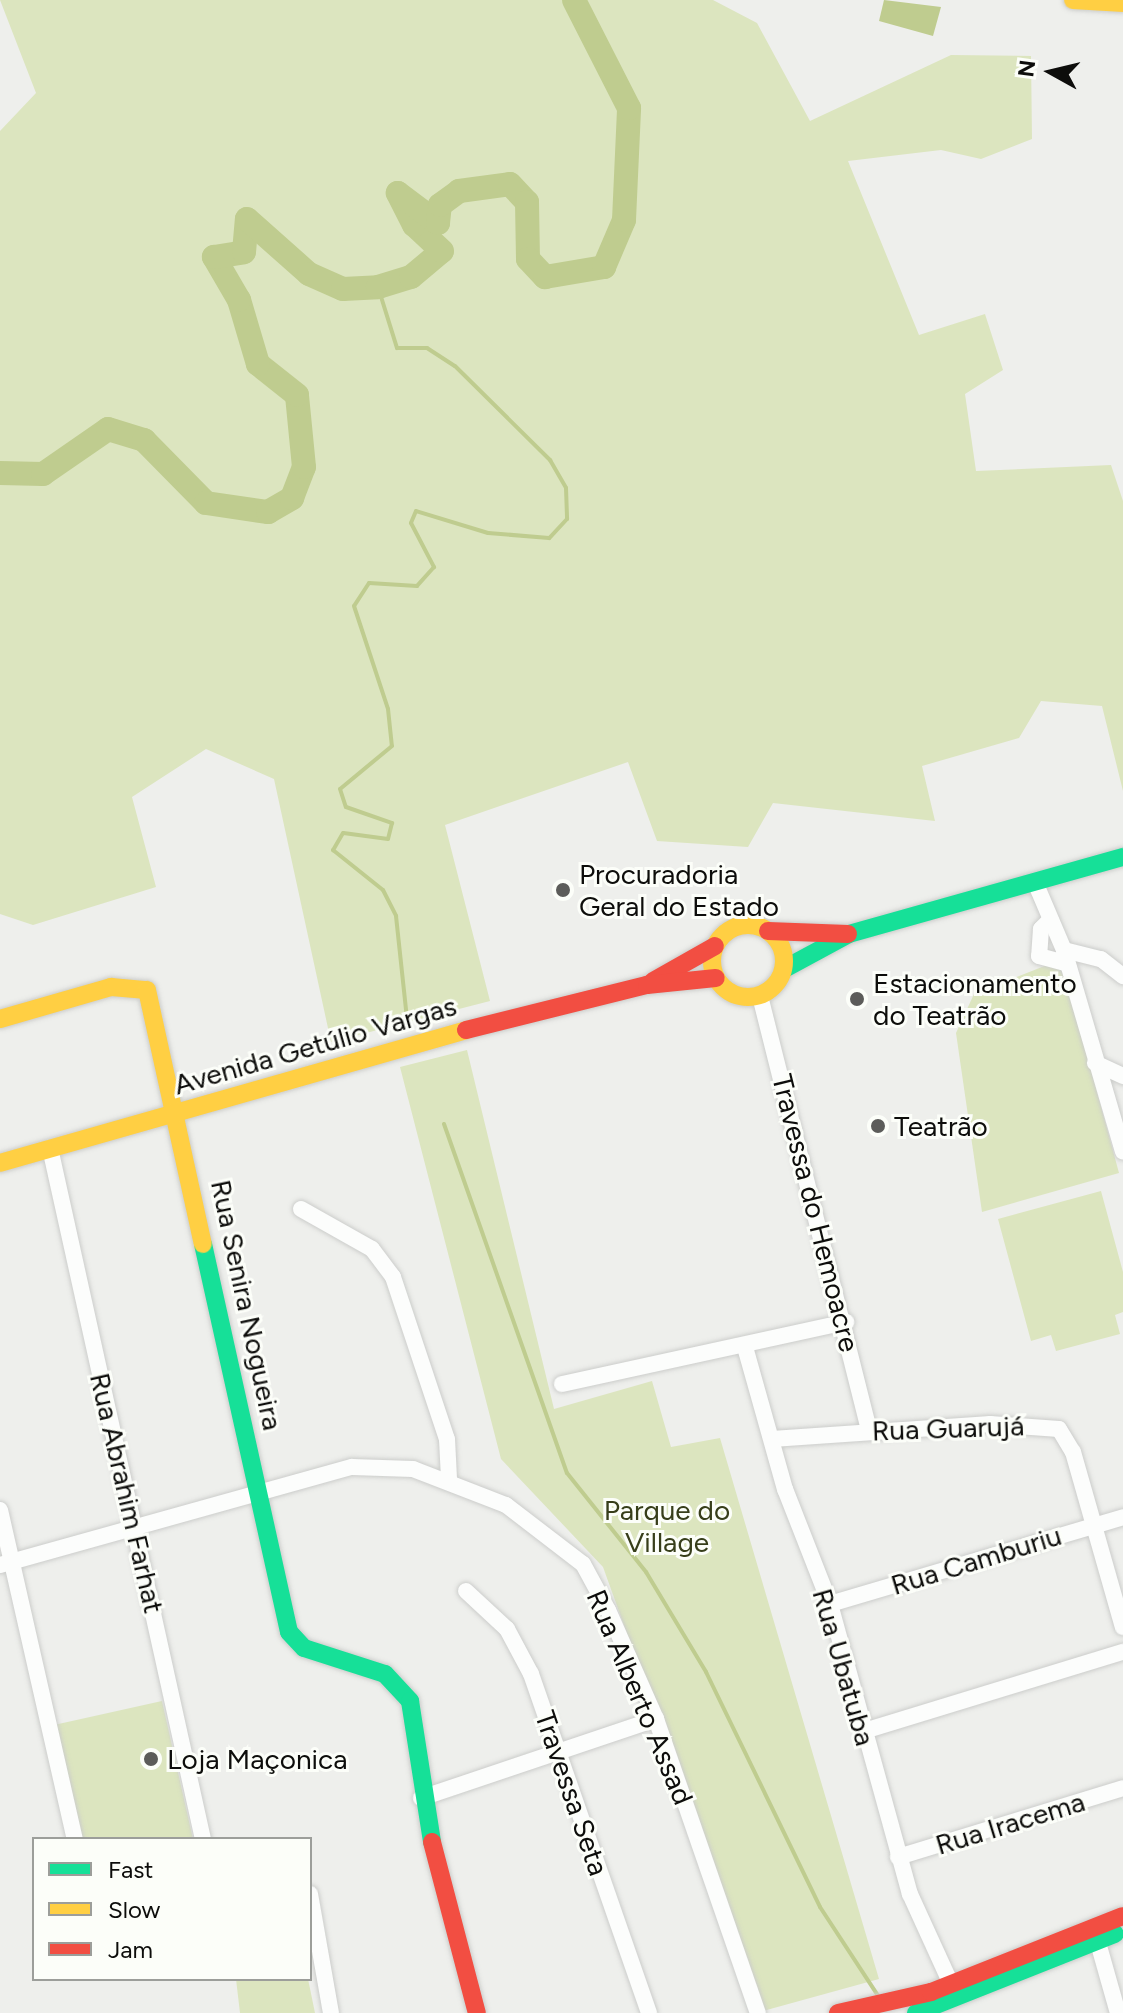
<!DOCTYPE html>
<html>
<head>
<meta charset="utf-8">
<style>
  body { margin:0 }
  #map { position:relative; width:1123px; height:2013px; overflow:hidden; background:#eeefec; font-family:Figtree,sans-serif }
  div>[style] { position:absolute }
  .green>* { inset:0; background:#dce5bf }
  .water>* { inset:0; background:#bfcc8f }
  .stream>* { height:4px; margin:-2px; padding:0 2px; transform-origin:2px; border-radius:2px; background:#bfcc8f }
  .river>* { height:24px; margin:-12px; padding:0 12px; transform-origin:12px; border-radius:12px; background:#bfcc8f }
  .roads { filter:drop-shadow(0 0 2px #cccdcb) drop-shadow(0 0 2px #cccdcb) }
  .street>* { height:16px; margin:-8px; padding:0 8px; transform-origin:8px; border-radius:8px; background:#fcfdfc }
  .fast>* { height:18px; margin:-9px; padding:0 9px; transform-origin:9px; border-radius:9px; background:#16e098 }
  .slow>* { height:18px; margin:-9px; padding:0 9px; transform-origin:9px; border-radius:9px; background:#ffcf43 }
  .slow>.ring { margin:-9px; padding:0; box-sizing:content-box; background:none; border:18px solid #ffcf43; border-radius:50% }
  .jam>* { height:18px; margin:-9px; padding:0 9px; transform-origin:9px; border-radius:9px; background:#f24e42 }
  .dots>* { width:22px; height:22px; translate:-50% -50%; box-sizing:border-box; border:4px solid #fcfef9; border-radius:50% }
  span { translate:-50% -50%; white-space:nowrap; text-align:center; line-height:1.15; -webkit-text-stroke:6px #fcfef9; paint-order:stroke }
  .poi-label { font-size:28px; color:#0d0d0b }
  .left { translate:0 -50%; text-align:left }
  .street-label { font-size:28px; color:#0d0d0b }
  .park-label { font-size:28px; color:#373e1a }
  .legend { position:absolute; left:32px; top:1837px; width:280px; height:144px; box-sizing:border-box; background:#fcfef9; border:2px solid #9c9e9a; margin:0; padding:10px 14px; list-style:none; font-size:24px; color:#0d0d0b }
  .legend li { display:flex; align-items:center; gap:16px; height:40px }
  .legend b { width:40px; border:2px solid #9c9e9a }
  .north { position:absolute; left:1011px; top:32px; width:80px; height:80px; -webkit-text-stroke:6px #fcfef9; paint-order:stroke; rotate:278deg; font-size:22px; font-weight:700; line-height:32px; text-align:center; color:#0d0d0b }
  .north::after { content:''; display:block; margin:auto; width:28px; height:36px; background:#0d0d0b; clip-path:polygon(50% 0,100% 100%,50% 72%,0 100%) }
</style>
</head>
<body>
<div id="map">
  <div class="green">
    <div style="clip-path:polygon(0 0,713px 0,757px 23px,810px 121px,951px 55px,1031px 56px,1032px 139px,981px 159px,941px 150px,848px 161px,919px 335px,985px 314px,1003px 370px,965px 394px,976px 471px,1111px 465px,1123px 501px,1123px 791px,1102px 706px,1041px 701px,1019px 738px,922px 766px,935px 821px,773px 803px,748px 847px,657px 841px,628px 762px,445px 825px,490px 1001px,331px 1042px,274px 779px,206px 749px,132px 797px,156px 887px,33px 925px,0 914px,0 131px,36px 93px)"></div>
    <div style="clip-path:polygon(1047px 965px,1064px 970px,1119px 1173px,982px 1212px,956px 1033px,974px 994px)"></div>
    <div style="clip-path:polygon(467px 1050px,554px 1409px,652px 1381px,671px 1447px,720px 1438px,879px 1979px,763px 2011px,603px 1567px,501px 1459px,400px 1067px)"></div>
    <div style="clip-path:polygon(1101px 1191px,1123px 1272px,1123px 1312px,1115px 1315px,1120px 1334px,1056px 1351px,1051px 1335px,1031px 1341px,998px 1219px)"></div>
    <div style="clip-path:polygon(162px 1701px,193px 1839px,80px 1839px,54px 1725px)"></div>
    <div style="clip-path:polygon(236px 1979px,308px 1979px,315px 2013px,240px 2013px)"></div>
  </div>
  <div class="water">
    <div style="clip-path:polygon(884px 0,941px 7px,933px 36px,879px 21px)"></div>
  </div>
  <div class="stream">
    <div style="left:378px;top:287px;width:64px;rotate:72.7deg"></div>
    <div style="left:397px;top:348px;width:30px"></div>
    <div style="left:427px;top:348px;width:33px;rotate:33deg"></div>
    <div style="left:455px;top:366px;width:134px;rotate:44.7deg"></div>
    <div style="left:550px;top:460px;width:32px;rotate:60deg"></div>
    <div style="left:566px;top:488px;width:31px;rotate:88deg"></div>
    <div style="left:567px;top:519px;width:26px;rotate:133deg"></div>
    <div style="left:549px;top:538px;width:61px;rotate:-175.3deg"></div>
    <div style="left:488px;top:533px;width:75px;rotate:-163deg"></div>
    <div style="left:416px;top:511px;width:13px;rotate:113deg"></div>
    <div style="left:411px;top:523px;width:50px;rotate:62.4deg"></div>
    <div style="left:434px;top:567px;width:25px;rotate:132deg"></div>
    <div style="left:417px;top:586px;width:48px;rotate:-176.4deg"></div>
    <div style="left:369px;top:583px;width:27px;rotate:123deg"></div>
    <div style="left:354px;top:606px;width:108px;rotate:71.7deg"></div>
    <div style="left:388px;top:709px;width:37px;rotate:84deg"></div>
    <div style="left:392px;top:746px;width:67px;rotate:140.4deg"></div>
    <div style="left:340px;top:789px;width:19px;rotate:72deg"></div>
    <div style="left:346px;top:807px;width:49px;rotate:19.2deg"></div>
    <div style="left:392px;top:823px;width:16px;rotate:104deg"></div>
    <div style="left:388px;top:839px;width:45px;rotate:-172.4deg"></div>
    <div style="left:343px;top:833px;width:20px;rotate:120deg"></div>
    <div style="left:333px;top:850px;width:64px;rotate:38.7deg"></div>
    <div style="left:383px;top:890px;width:29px;rotate:63deg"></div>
    <div style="left:396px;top:916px;width:104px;rotate:83.9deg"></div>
    <div style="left:444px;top:1124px;width:370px;rotate:70.6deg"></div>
    <div style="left:567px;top:1473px;width:127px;rotate:51.4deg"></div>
    <div style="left:646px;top:1572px;width:117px;rotate:59deg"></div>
    <div style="left:706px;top:1672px;width:261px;rotate:64.1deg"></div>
    <div style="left:820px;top:1907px;width:108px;rotate:56.8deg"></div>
  </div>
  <div class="river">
    <div style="left:0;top:473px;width:43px;rotate:1.3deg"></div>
    <div style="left:43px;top:474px;width:79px;rotate:-34.7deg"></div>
    <div style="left:108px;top:429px;width:38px;rotate:17deg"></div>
    <div style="left:144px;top:440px;width:88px;rotate:45.5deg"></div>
    <div style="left:206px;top:503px;width:63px;rotate:8.3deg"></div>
    <div style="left:268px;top:512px;width:28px;rotate:-30deg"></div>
    <div style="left:292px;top:498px;width:33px;rotate:-69deg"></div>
    <div style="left:304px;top:467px;width:72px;rotate:-95.6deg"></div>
    <div style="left:297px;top:395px;width:50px;rotate:-141.5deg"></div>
    <div style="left:258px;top:364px;width:67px;rotate:-106.5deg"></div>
    <div style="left:239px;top:300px;width:50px;rotate:-120.2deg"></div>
    <div style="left:214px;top:257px;width:30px;rotate:-9deg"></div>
    <div style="left:244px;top:252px;width:33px;rotate:-85deg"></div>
    <div style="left:247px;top:219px;width:83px;rotate:41.6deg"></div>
    <div style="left:309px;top:274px;width:37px;rotate:24deg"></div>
    <div style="left:343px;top:289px;width:35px;rotate:-3deg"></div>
    <div style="left:378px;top:287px;width:34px;rotate:-17deg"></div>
    <div style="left:411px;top:277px;width:40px;rotate:-40deg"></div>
    <div style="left:442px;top:251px;width:38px;rotate:-137deg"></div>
    <div style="left:414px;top:225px;width:36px;rotate:-117deg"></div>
    <div style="left:398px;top:193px;width:50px;rotate:36.9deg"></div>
    <div style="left:438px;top:223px;width:18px;rotate:-84deg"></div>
    <div style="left:440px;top:205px;width:24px;rotate:-36deg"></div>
    <div style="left:459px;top:191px;width:51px;rotate:-7.8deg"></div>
    <div style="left:510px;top:184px;width:25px;rotate:47deg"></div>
    <div style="left:527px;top:202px;width:57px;rotate:89deg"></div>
    <div style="left:528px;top:259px;width:25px;rotate:47deg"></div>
    <div style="left:545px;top:277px;width:60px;rotate:-9.6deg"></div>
    <div style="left:604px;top:267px;width:51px;rotate:-66.9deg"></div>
    <div style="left:624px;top:220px;width:112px;rotate:-87.4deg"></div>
    <div style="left:629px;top:108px;width:121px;rotate:-117deg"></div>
  </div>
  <div class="roads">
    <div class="street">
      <div style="left:1035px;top:882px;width:74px;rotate:66.9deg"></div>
      <div style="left:1064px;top:950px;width:210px;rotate:73.7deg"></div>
      <div style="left:1050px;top:920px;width:13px;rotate:135deg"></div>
      <div style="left:1041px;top:929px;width:27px;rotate:94deg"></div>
      <div style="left:1039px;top:956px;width:28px;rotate:15deg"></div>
      <div style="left:1064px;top:950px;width:38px;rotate:14deg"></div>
      <div style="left:1101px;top:959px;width:28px;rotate:38deg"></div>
      <div style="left:760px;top:996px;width:448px;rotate:75.9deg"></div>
      <div style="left:1095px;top:1063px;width:31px;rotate:25deg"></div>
      <div style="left:50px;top:1148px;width:708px;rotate:77.52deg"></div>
      <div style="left:301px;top:1209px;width:81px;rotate:29.4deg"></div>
      <div style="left:372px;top:1249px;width:35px;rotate:53deg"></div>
      <div style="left:393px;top:1277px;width:171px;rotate:71.6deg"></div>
      <div style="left:447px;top:1439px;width:40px;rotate:87.1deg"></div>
      <div style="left:745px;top:1347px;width:148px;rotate:74.3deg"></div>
      <div style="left:785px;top:1489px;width:123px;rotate:68.6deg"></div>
      <div style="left:830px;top:1604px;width:301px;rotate:74.6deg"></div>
      <div style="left:910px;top:1894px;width:99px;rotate:65.5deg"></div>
      <div style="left:562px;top:1384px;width:291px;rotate:-12.3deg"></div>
      <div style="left:772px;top:1439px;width:219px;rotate:-3.9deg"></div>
      <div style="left:990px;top:1424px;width:69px;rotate:4.1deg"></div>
      <div style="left:1059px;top:1429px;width:27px;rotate:59deg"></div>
      <div style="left:1073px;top:1452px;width:182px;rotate:74.1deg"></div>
      <div style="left:0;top:1510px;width:337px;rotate:77.2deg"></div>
      <div style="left:0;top:1565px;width:365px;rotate:-15.6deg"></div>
      <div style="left:352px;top:1467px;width:61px;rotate:1.9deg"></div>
      <div style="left:413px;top:1469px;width:100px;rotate:21.2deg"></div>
      <div style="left:506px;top:1505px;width:97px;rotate:37.5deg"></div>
      <div style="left:583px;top:1564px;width:52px;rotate:61.5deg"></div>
      <div style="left:608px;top:1610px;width:119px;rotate:66.2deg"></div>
      <div style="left:656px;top:1719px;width:311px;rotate:70.9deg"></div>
      <div style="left:466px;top:1591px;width:56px;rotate:42.8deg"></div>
      <div style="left:507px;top:1629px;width:51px;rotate:61.9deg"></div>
      <div style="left:531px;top:1674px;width:359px;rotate:70.8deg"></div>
      <div style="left:830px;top:1604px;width:306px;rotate:-16.5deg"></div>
      <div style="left:864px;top:1731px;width:271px;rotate:-17deg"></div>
      <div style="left:421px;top:1798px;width:248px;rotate:-18.6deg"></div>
      <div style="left:898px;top:1857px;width:235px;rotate:-17deg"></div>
      <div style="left:310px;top:1894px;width:121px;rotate:80deg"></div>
      <div style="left:1097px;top:1939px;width:77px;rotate:74.2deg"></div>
    </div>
    <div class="fast">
      <div style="left:784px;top:969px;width:74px;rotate:-28.3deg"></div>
      <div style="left:849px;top:934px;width:285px;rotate:-15.7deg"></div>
      <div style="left:203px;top:1244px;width:397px;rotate:77.5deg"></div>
      <div style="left:289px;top:1632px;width:22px;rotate:47deg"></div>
      <div style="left:304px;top:1648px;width:85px;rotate:17.8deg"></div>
      <div style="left:385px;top:1674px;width:37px;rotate:47deg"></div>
      <div style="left:410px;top:1701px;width:143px;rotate:81.1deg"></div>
      <div style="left:916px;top:2013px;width:214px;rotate:-21.7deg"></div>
    </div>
    <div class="slow">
      <div style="left:1073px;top:0;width:50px;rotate:3.4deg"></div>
      <div class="ring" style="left:712px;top:925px;width:54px;height:54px"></div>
      <div style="left:0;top:1019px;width:116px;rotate:-16.1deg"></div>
      <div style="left:111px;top:987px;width:36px;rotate:5deg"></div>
      <div style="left:147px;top:990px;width:260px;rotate:77.6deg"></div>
      <div style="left:0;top:1163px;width:485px;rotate:-15.9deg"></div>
    </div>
    <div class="jam">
      <div style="left:768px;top:931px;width:80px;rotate:2.1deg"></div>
      <div style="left:653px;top:981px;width:71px;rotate:-29.4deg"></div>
      <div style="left:466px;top:1030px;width:187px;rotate:-14deg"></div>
      <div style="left:647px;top:985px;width:69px;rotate:-5.8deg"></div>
      <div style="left:432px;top:1842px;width:177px;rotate:75.3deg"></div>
      <div style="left:838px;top:2013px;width:95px;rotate:-12.7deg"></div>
      <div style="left:931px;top:1992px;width:206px;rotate:-21.6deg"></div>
    </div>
  </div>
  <div class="dots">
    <div style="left:563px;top:890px;background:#5c5c5a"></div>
    <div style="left:857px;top:999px;background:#5c5c5a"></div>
    <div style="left:878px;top:1126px;background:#5c5c5a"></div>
    <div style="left:151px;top:1759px;background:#5c5c5a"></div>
  </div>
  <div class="poi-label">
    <span class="left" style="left:579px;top:890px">Procuradoria<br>Geral do Estado</span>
    <span class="left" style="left:873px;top:999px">Estacionamento<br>do Teatrão</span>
    <span class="left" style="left:894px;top:1126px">Teatrão</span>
    <span class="left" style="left:167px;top:1759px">Loja Maçonica</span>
  </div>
  <div class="street-label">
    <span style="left:315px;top:1045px;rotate:-16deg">Avenida Getúlio Vargas</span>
    <span style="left:816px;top:1213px;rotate:76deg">Travessa do Hemoacre</span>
    <span style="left:247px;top:1305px;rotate:78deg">Rua Senira Nogueira</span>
    <span style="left:948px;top:1428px;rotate:-2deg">Rua Guarujá</span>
    <span style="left:127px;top:1493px;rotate:77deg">Rua Abrahim Farhat</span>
    <span style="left:976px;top:1560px;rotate:-17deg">Rua Camburiu</span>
    <span style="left:844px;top:1667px;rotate:74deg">Rua Ubatuba</span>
    <span style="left:640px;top:1697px;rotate:67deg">Rua Alberto Assad</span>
    <span style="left:572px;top:1793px;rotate:71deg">Travessa Seta</span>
    <span style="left:1010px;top:1823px;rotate:-17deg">Rua Iracema</span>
  </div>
  <div class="park-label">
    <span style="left:667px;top:1526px">Parque do<br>Village</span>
  </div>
  <ul class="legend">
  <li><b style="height:10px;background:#16e098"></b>Fast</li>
  <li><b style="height:10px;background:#ffcf43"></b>Slow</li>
  <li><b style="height:10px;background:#f24e42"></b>Jam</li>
  </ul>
  <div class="north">N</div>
</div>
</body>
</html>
